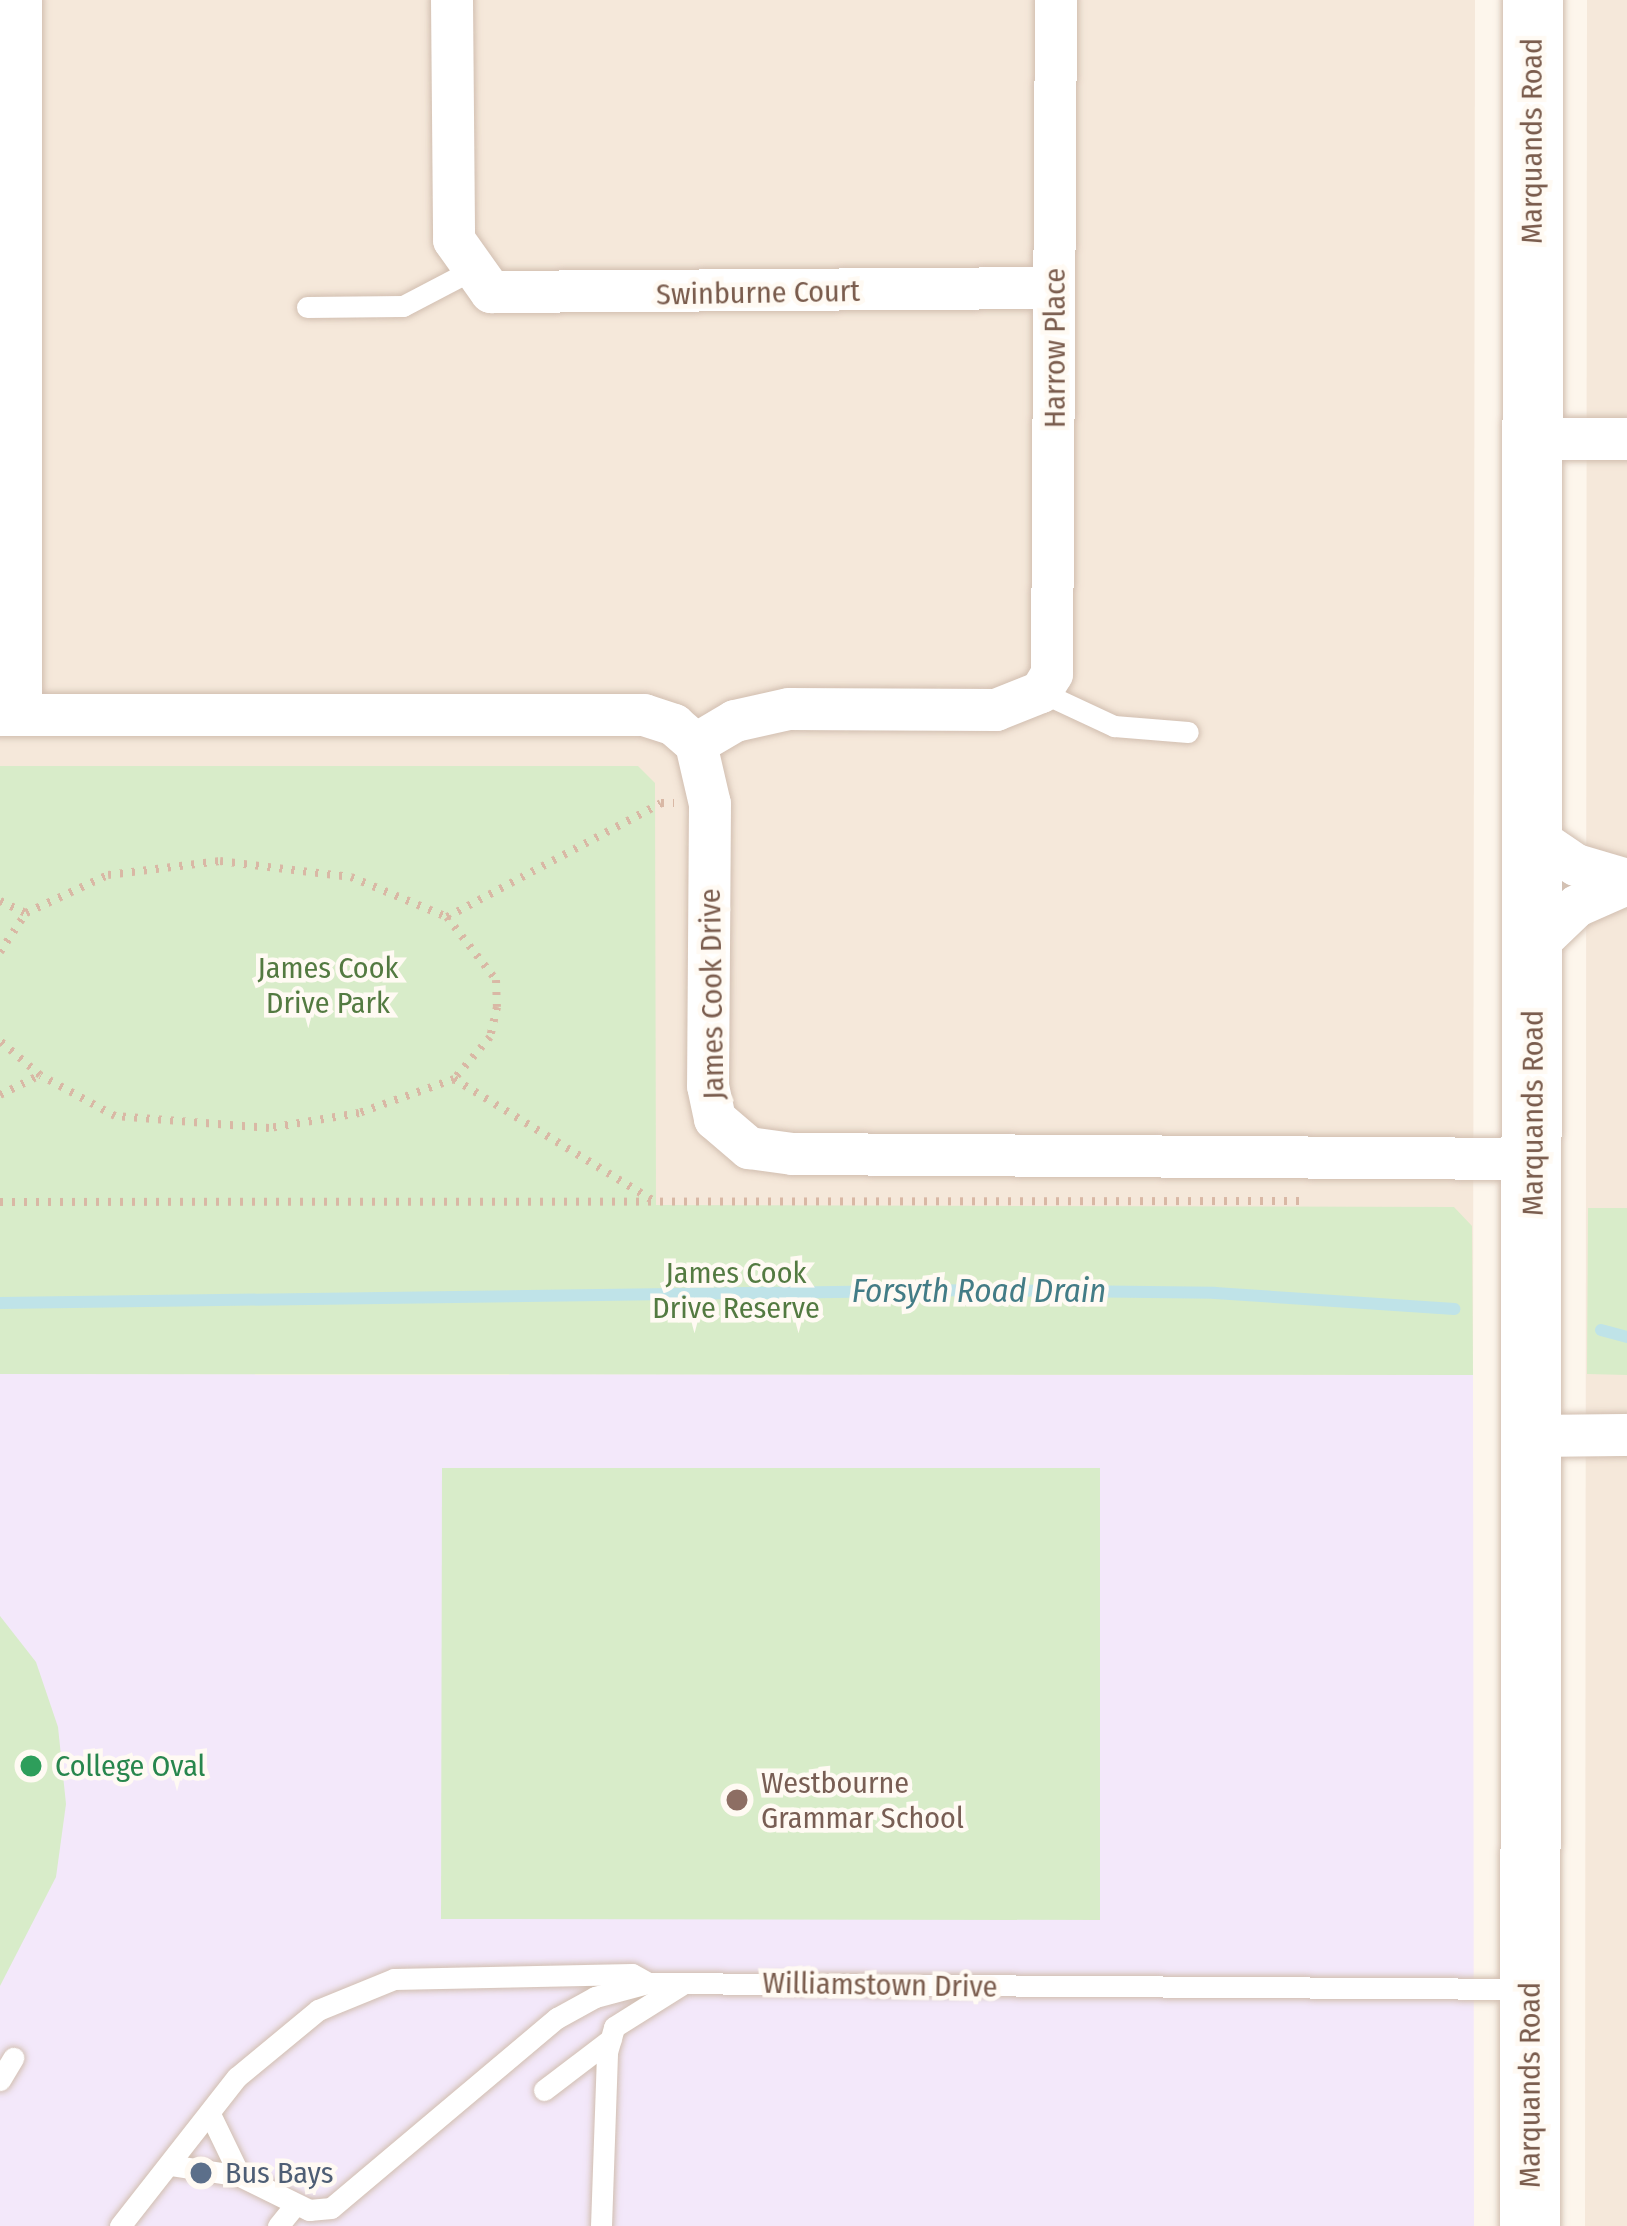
<!DOCTYPE html>
<html>
<head>
<meta charset="utf-8">
<style>
  body { margin:0 }
  #map { position:relative; width:1627px; height:2226px; overflow:hidden; background:#fdf6ec; font-family:"Fira Sans Condensed",sans-serif }
  div>[style] { position:absolute }
  .residential>* { inset:0; background:#f5e8da }
  .education>* { inset:0; background:#f3e8fa }
  .green>* { inset:0; background:#d8ecc9 }
  .stream>* { height:12px; margin:-6px; padding:0 6px; transform-origin:6px; border-radius:6px; background:#bfe3e8 }
  .path>* { height:8px; margin-top:-4px; transform-origin:0; background:repeating-linear-gradient(90deg,#d9b8a5 0 3px,transparent 0 12px) }
  .roads { filter:drop-shadow(0 0 3px #d1beb0) drop-shadow(0 0 3px #d1beb0) }
  .lane>* { height:21px; margin:-10.5px; padding:0 10.5px; transform-origin:10.5px; border-radius:10.5px; background:#fff }
  .street>* { height:42px; margin:-21px; padding:0 21px; transform-origin:21px; border-radius:21px; background:#fff }
  .secondary>* { height:60px; margin:-30px; padding:0 30px; transform-origin:30px; border-radius:30px; background:#fff }
  .dots>* { width:33px; height:33px; translate:-50% -50%; box-sizing:border-box; border:6px solid #fffaf3; border-radius:50% }
  span { translate:-50% -50%; white-space:nowrap; text-align:center; line-height:1.15; -webkit-text-stroke:9px #fffaf3; paint-order:stroke }
  .street-label { font-size:30px; color:#7a5c4d }
  .park-label { font-size:30px; color:#537a41 }
  .leisure-label { font-size:30px; color:#27864d }
  .left { translate:0 -50%; text-align:left }
  .education-label { font-size:30px; color:#785e54 }
  .service-label { font-size:30px; color:#4e5e75 }
  .water-label { font-size:33px; color:#437c86; font-style:italic }
</style>
</head>
<body>
<div id="map">
  <div class="residential">
    <div style="clip-path:polygon(0 0,1475px 0,1473px 1375px,0 1374px)"></div>
    <div style="clip-path:polygon(1587px 0,1627px 0,1627px 2226px,1585px 2226px)"></div>
  </div>
  <div class="education">
    <div style="clip-path:polygon(0 1374px,1473px 1375px,1474px 2226px,0 2226px)"></div>
  </div>
  <div class="green">
    <div style="clip-path:polygon(0 766px,638px 766px,655px 783px,656px 1205px,1454px 1207px,1472px 1226px,1473px 1375px,0 1374px)"></div>
    <div style="clip-path:polygon(1588px 1208px,1627px 1208px,1627px 1375px,1587px 1374px)"></div>
    <div style="clip-path:polygon(442px 1468px,1100px 1468px,1100px 1920px,441px 1919px)"></div>
    <div style="clip-path:polygon(0 1616px,36px 1662px,58px 1727px,66px 1804px,56px 1877px,0 1986px)"></div>
  </div>
  <div class="stream">
    <div style="left:0;top:1303px;width:980px;rotate:-0.76deg"></div>
    <div style="left:980px;top:1290px;width:235px;rotate:0.7deg"></div>
    <div style="left:1215px;top:1293px;width:240px;rotate:3.8deg"></div>
    <div style="left:1601px;top:1330px;width:27px;rotate:15deg"></div>
  </div>
  <div class="path">
    <div style="left:0;top:901px;width:29px;rotate:25deg"></div>
    <div style="left:447px;top:917px;width:242px;rotate:-28deg"></div>
    <div style="left:661px;top:803px;width:13px"></div>
    <div style="left:0;top:952px;width:47px;rotate:-56.3deg"></div>
    <div style="left:26px;top:913px;width:90px;rotate:-24.9deg"></div>
    <div style="left:108px;top:875px;width:113px;rotate:-7.1deg"></div>
    <div style="left:220px;top:861px;width:132px;rotate:7deg"></div>
    <div style="left:351px;top:877px;width:104px;rotate:22.6deg"></div>
    <div style="left:447px;top:917px;width:80px;rotate:52.1deg"></div>
    <div style="left:496px;top:980px;width:27px;rotate:88deg"></div>
    <div style="left:497px;top:1007px;width:31px;rotate:103deg"></div>
    <div style="left:490px;top:1037px;width:55px;rotate:130.6deg"></div>
    <div style="left:454px;top:1079px;width:101px;rotate:160.3deg"></div>
    <div style="left:359px;top:1113px;width:91px;rotate:170.5deg"></div>
    <div style="left:269px;top:1128px;width:154px;rotate:-175.5deg"></div>
    <div style="left:115px;top:1116px;width:85px;rotate:-151.3deg"></div>
    <div style="left:40px;top:1075px;width:52px;rotate:-139.6deg"></div>
    <div style="left:454px;top:1079px;width:238px;rotate:31.4deg"></div>
    <div style="left:0;top:1095px;width:45px;rotate:-26.6deg"></div>
    <div style="left:0;top:1202px;width:1299px;rotate:-0.04deg"></div>
  </div>
  <div class="roads">
    <div class="lane">
      <div style="left:307px;top:307px;width:96px;rotate:-0.6deg"></div>
      <div style="left:403px;top:306px;width:76px;rotate:-27.6deg"></div>
      <div style="left:1041px;top:692px;width:81px;rotate:25deg"></div>
      <div style="left:1114px;top:726px;width:74px;rotate:4.6deg"></div>
      <div style="left:0;top:2080px;width:26px;rotate:-59deg"></div>
      <div style="left:544px;top:2090px;width:84px;rotate:-37.3deg"></div>
      <div style="left:210px;top:2114px;width:69px;rotate:64.2deg"></div>
      <div style="left:170px;top:2165px;width:71px;rotate:8.9deg"></div>
      <div style="left:240px;top:2176px;width:77px;rotate:26.2deg"></div>
      <div style="left:309px;top:2210px;width:22px;rotate:-5deg"></div>
      <div style="left:331px;top:2208px;width:295px;rotate:-40.1deg"></div>
      <div style="left:557px;top:2018px;width:43px;rotate:-28.9deg"></div>
      <div style="left:595px;top:1997px;width:55px;rotate:-14.8deg"></div>
      <div style="left:648px;top:1983px;width:882px;rotate:0.39deg"></div>
      <div style="left:120px;top:2226px;width:189px;rotate:-51.9deg"></div>
      <div style="left:237px;top:2077px;width:105px;rotate:-39.6deg"></div>
      <div style="left:318px;top:2010px;width:82px;rotate:-22.2deg"></div>
      <div style="left:394px;top:1979px;width:238px;rotate:-1.2deg"></div>
      <div style="left:632px;top:1974px;width:18px;rotate:29deg"></div>
      <div style="left:278px;top:2226px;width:27px;rotate:-51deg"></div>
      <div style="left:601px;top:2226px;width:174px;rotate:-88deg"></div>
      <div style="left:607px;top:2052px;width:26px;rotate:-74deg"></div>
      <div style="left:614px;top:2027px;width:79px;rotate:-32.1deg"></div>
    </div>
    <div class="street">
      <div style="left:21px;top:0;width:715px;rotate:90deg"></div>
      <div style="left:452px;top:0;width:240px;rotate:89.5deg"></div>
      <div style="left:454px;top:240px;width:64px;rotate:54.6deg"></div>
      <div style="left:491px;top:292px;width:563px;rotate:-0.41deg"></div>
      <div style="left:1532px;top:439px;width:95px"></div>
      <div style="left:0;top:715px;width:644px"></div>
      <div style="left:644px;top:715px;width:32px;rotate:18deg"></div>
      <div style="left:674px;top:725px;width:29px;rotate:41deg"></div>
      <div style="left:696px;top:744px;width:62px;rotate:76.9deg"></div>
      <div style="left:710px;top:804px;width:282px;rotate:90.4deg"></div>
      <div style="left:708px;top:1086px;width:34px;rotate:78deg"></div>
      <div style="left:715px;top:1119px;width:45px;rotate:40.5deg"></div>
      <div style="left:749px;top:1148px;width:44px;rotate:7.8deg"></div>
      <div style="left:793px;top:1154px;width:740px;rotate:0.39deg"></div>
      <div style="left:696px;top:744px;width:45px;rotate:-30.5deg"></div>
      <div style="left:735px;top:721px;width:55px;rotate:-12.5deg"></div>
      <div style="left:789px;top:709px;width:207px;rotate:0.3deg"></div>
      <div style="left:996px;top:710px;width:48px;rotate:-21.8deg"></div>
      <div style="left:1041px;top:692px;width:21px;rotate:-59deg"></div>
      <div style="left:1052px;top:674px;width:674px;rotate:-89.66deg"></div>
      <div style="left:1532px;top:835px;width:53px;rotate:34.3deg"></div>
      <div style="left:1576px;top:865px;width:53px;rotate:16.4deg"></div>
      <div style="left:1532px;top:949px;width:62px;rotate:-43.7deg"></div>
      <div style="left:1577px;top:906px;width:55px;rotate:-23.7deg"></div>
      <div style="left:1532px;top:1436px;width:95px;rotate:-0.6deg"></div>
    </div>
    <div class="secondary">
      <div style="left:1530px;top:2226px;width:2226px;rotate:-89.92deg"></div>
    </div>
  </div>
  <div class="dots">
    <div style="left:31px;top:1766px;background:#2e9e5b"></div>
    <div style="left:737px;top:1800px;background:#8d6e63"></div>
    <div style="left:201px;top:2173px;background:#5c6f8a"></div>
  </div>
  <div class="street-label">
    <span style="left:1532px;top:141px;rotate:-90deg">Marquands Road</span>
    <span style="left:758px;top:293px;rotate:-1deg">Swinburne Court</span>
    <span style="left:1055px;top:348px;rotate:-90deg">Harrow Place</span>
    <span style="left:712px;top:994px;rotate:-91deg">James Cook Drive</span>
    <span style="left:1533px;top:1113px;rotate:-90deg">Marquands Road</span>
    <span style="left:880px;top:1985px;rotate:1deg">Williamstown Drive</span>
    <span style="left:1530px;top:2085px;rotate:-90deg">Marquands Road</span>
  </div>
  <div class="park-label">
    <span style="left:328px;top:985px">James Cook<br>Drive Park</span>
    <span style="left:736px;top:1290px">James Cook<br>Drive Reserve</span>
  </div>
  <div class="leisure-label">
    <span class="left" style="left:55px;top:1766px">College Oval</span>
  </div>
  <div class="education-label">
    <span class="left" style="left:761px;top:1800px">Westbourne<br>Grammar School</span>
  </div>
  <div class="service-label">
    <span class="left" style="left:225px;top:2173px">Bus Bays</span>
  </div>
  <div class="water-label">
    <span style="left:979px;top:1292px">Forsyth Road Drain</span>
  </div>
</div>
</body>
</html>
